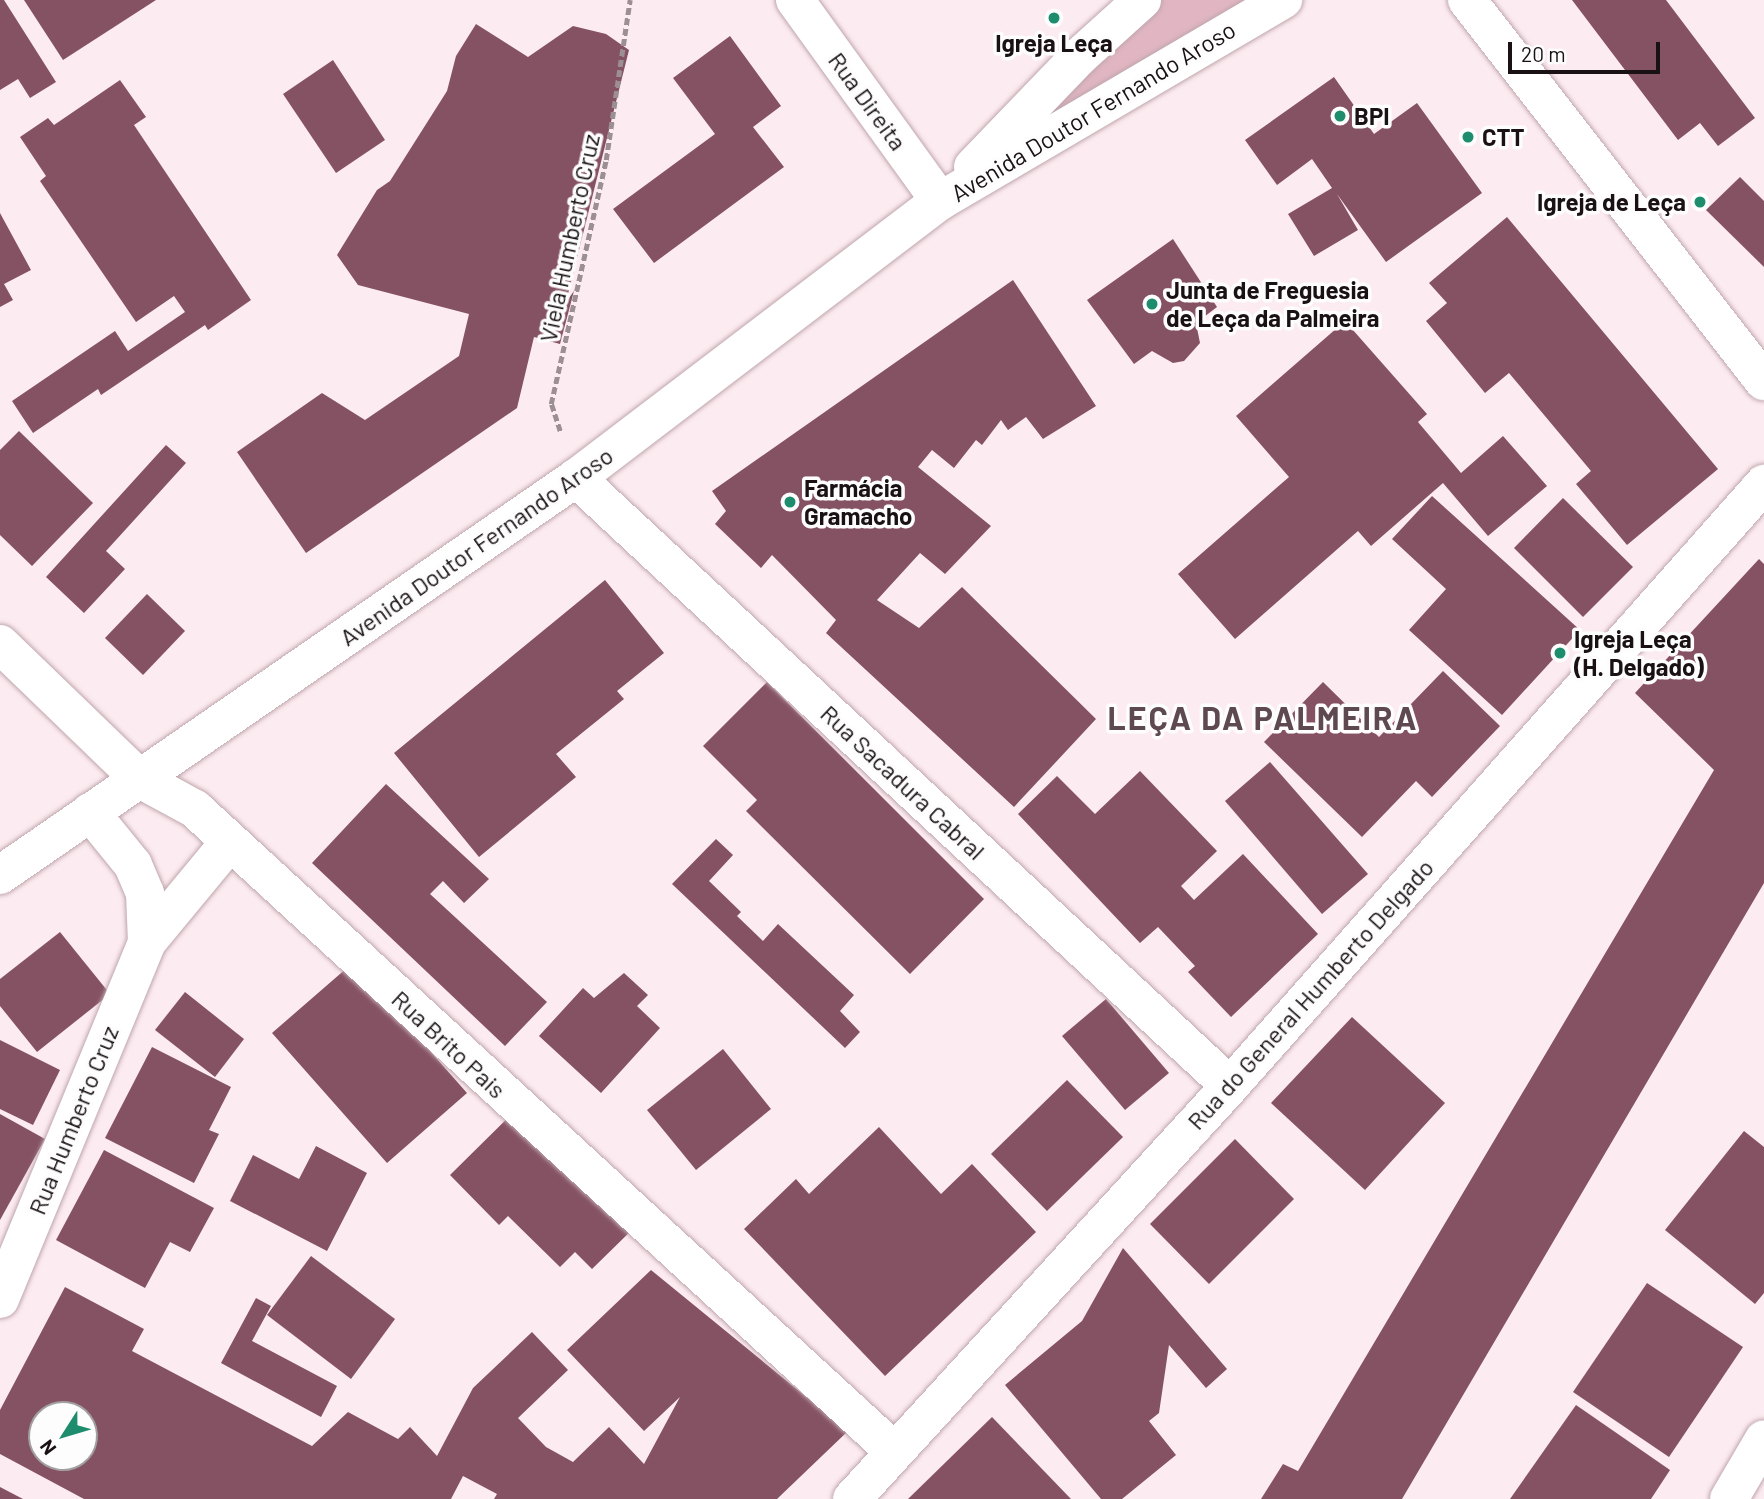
<!DOCTYPE html>
<html>
<head>
<meta charset="utf-8">
<style>
  body { margin:0 }
  #map { position:relative; width:1764px; height:1499px; overflow:hidden; background:#fcebf0; font-family:Barlow,sans-serif }
  div>[style] { position:absolute }
  .green>* { inset:0; background:#e1b6c2 }
  .building>* { inset:0; background:#855263 }
  .path>* { height:4.5px; margin-top:-2.25px; transform-origin:0; background:repeating-linear-gradient(90deg,#9c8f93 0 7px,transparent 0 10.5px) }
  .roads { filter:drop-shadow(0 0 2px #bfa6ad) drop-shadow(0 0 2px #bfa6ad) }
  .street>* { height:38px; margin:-19px; padding:0 19px; transform-origin:19px; border-radius:19px; background:#fff }
  .secondary>* { height:38px; margin:-19px; padding:0 19px; transform-origin:19px; border-radius:19px; background:#fff }
  .dots>* { width:19px; height:19px; translate:-50% -50%; box-sizing:border-box; border:4px solid #fdfdfd; border-radius:50% }
  span { translate:-50% -50%; white-space:nowrap; text-align:center; line-height:1.15; -webkit-text-stroke:7px #fdfdfd; paint-order:stroke }
  .poi-label { font-size:24px; color:#191113; font-weight:700 }
  .left { translate:0 -50%; text-align:left }
  .right { translate:-100% -50%; text-align:right }
  .street-label { font-size:24px; color:#191113 }
  .district-label { font-size:32px; color:#5f4950; font-weight:700; letter-spacing:2px }
  .north { position:absolute; left:28px; top:1401px; width:70px; height:70px; box-sizing:border-box; background:#fdfdfd; border:2px solid #a29f9f; border-radius:50%; rotate:233deg; font-size:19px; font-weight:700; line-height:28px; text-align:center; color:#191113 }
  .north::after { content:''; display:block; margin:auto; width:24px; height:32px; background:#1e8d6d; clip-path:polygon(50% 0,100% 100%,50% 72%,0 100%) }
  .scale { position:absolute; left:1508px; top:42px; width:152px; height:32px; box-sizing:border-box; border:4px solid #191113; border-top:0; padding-left:9px; font-size:21px; line-height:24px; white-space:nowrap; color:#191113; -webkit-text-stroke:5px #fdfdfd; paint-order:stroke }
</style>
</head>
<body>
<div id="map">
  <div class="green">
    <div style="clip-path:polygon(1142px 0,1283px 0,940px 201px)"></div>
  </div>
  <div class="building">
    <div style="clip-path:polygon(0 0,4px 0,56px 82px,30px 98px,18px 79px,0 90px)"></div>
    <div style="clip-path:polygon(24px 0,156px 0,63px 60px)"></div>
    <div style="clip-path:polygon(1572px 0,1666px 0,1755px 118px,1718px 146px,1700px 123px,1678px 140px)"></div>
    <div style="clip-path:polygon(476px 24px,528px 57px,573px 26px,606px 34px,629px 50px,566px 302px,574px 291px,560px 344px,534px 337px,517px 408px,306px 553px,237px 452px,322px 393px,365px 420px,459px 356px,469px 314px,358px 285px,337px 255px,377px 190px,390px 181px,447px 91px,456px 56px)"></div>
    <div style="clip-path:polygon(730px 36px,781px 106px,753px 127px,784px 167px,654px 263px,613px 209px,715px 134px,673px 78px)"></div>
    <div style="clip-path:polygon(333px 60px,385px 140px,336px 173px,283px 94px)"></div>
    <div style="clip-path:polygon(1334px 77px,1374px 134px,1417px 103px,1482px 193px,1386px 262px,1337px 194px,1358px 230px,1314px 256px,1288px 214px,1332px 188px,1312px 159px,1277px 185px,1245px 140px)"></div>
    <div style="clip-path:polygon(120px 80px,146px 117px,134px 125px,251px 300px,208px 330px,205px 325px,101px 395px,98px 389px,33px 433px,12px 401px,115px 331px,128px 351px,185px 312px,174px 296px,136px 322px,40px 181px,46px 176px,20px 137px,48px 118px,54px 125px)"></div>
    <div style="clip-path:polygon(1740px 177px,1764px 201px,1764px 267px,1706px 210px)"></div>
    <div style="clip-path:polygon(0 213px,31px 270px,4px 284px,13px 300px,0 307px)"></div>
    <div style="clip-path:polygon(1507px 217px,1718px 469px,1627px 545px,1576px 484px,1591px 471px,1509px 373px,1485px 393px,1426px 321px,1447px 303px,1429px 283px)"></div>
    <div style="clip-path:polygon(1173px 239px,1217px 307px,1196px 323px,1200px 343px,1184px 361px,1173px 363px,1152px 351px,1134px 364px,1087px 300px)"></div>
    <div style="clip-path:polygon(1013px 280px,1096px 406px,1043px 439px,1026px 417px,1008px 430px,1001px 420px,982px 445px,976px 440px,954px 468px,932px 450px,918px 467px,991px 526px,945px 574px,920px 553px,877px 600px,919px 628px,962px 587px,1096px 719px,1014px 807px,826px 633px,836px 620px,772px 555px,761px 568px,715px 524px,726px 511px,712px 491px)"></div>
    <div style="clip-path:polygon(1345px 321px,1427px 414px,1418px 422px,1461px 473px,1503px 436px,1547px 486px,1488px 536px,1443px 483px,1371px 546px,1358px 531px,1235px 639px,1178px 574px,1289px 477px,1236px 416px)"></div>
    <div style="clip-path:polygon(19px 431px,93px 503px,32px 566px,0 535px,0 450px)"></div>
    <div style="clip-path:polygon(166px 445px,186px 463px,106px 551px,125px 569px,84px 613px,46px 577px)"></div>
    <div style="clip-path:polygon(1432px 496px,1580px 630px,1502px 715px,1409px 630px,1446px 589px,1392px 539px)"></div>
    <div style="clip-path:polygon(1563px 498px,1633px 567px,1583px 617px,1514px 548px)"></div>
    <div style="clip-path:polygon(1759px 559px,1764px 564px,1764px 883px,1402px 1499px,1261px 1499px,1283px 1464px,1298px 1471px,1714px 770px,1635px 693px)"></div>
    <div style="clip-path:polygon(605px 580px,664px 653px,617px 691px,624px 699px,556px 754px,576px 777px,479px 857px,394px 753px)"></div>
    <div style="clip-path:polygon(147px 594px,185px 631px,143px 675px,105px 638px)"></div>
    <div style="clip-path:polygon(1443px 671px,1500px 726px,1432px 797px,1416px 781px,1362px 837px,1264px 742px,1323px 682px,1379px 737px)"></div>
    <div style="clip-path:polygon(767px 682px,984px 899px,910px 974px,746px 811px,757px 800px,703px 746px)"></div>
    <div style="clip-path:polygon(1270px 762px,1368px 874px,1322px 914px,1225px 801px)"></div>
    <div style="clip-path:polygon(1140px 771px,1217px 851px,1181px 886px,1194px 900px,1243px 854px,1318px 934px,1231px 1017px,1188px 972px,1195px 966px,1158px 927px,1140px 943px,1018px 814px,1057px 776px,1095px 814px)"></div>
    <div style="clip-path:polygon(386px 784px,489px 879px,464px 903px,443px 881px,430px 894px,547px 1002px,505px 1046px,312px 863px)"></div>
    <div style="clip-path:polygon(716px 839px,733px 855px,709px 881px,741px 912px,737px 916px,763px 941px,778px 924px,854px 995px,840px 1011px,860px 1032px,845px 1048px,672px 884px)"></div>
    <div style="clip-path:polygon(60px 932px,110px 994px,37px 1052px,0 1006px,0 979px)"></div>
    <div style="clip-path:polygon(363px 954px,423px 1043px,467px 1093px,387px 1163px,272px 1033px)"></div>
    <div style="clip-path:polygon(624px 973px,648px 995px,637px 1006px,660px 1028px,601px 1093px,539px 1036px,583px 988px,594px 998px)"></div>
    <div style="clip-path:polygon(185px 992px,244px 1039px,215px 1077px,155px 1030px)"></div>
    <div style="clip-path:polygon(1106px 999px,1169px 1073px,1125px 1110px,1062px 1036px)"></div>
    <div style="clip-path:polygon(1352px 1017px,1445px 1103px,1365px 1190px,1271px 1103px)"></div>
    <div style="clip-path:polygon(0 1040px,60px 1070px,33px 1125px,0 1109px)"></div>
    <div style="clip-path:polygon(152px 1047px,231px 1087px,209px 1130px,219px 1134px,194px 1183px,105px 1138px)"></div>
    <div style="clip-path:polygon(723px 1049px,771px 1109px,696px 1170px,647px 1110px)"></div>
    <div style="clip-path:polygon(1067px 1080px,1123px 1137px,1047px 1211px,991px 1154px)"></div>
    <div style="clip-path:polygon(521px 1105px,639px 1223px,592px 1269px,575px 1252px,560px 1267px,508px 1216px,499px 1225px,450px 1175px)"></div>
    <div style="clip-path:polygon(0 1114px,45px 1139px,0 1220px)"></div>
    <div style="clip-path:polygon(879px 1127px,941px 1194px,972px 1164px,1036px 1232px,885px 1376px,744px 1229px,796px 1179px,809px 1194px)"></div>
    <div style="clip-path:polygon(1744px 1131px,1764px 1147px,1764px 1293px,1755px 1304px,1665px 1230px)"></div>
    <div style="clip-path:polygon(1235px 1139px,1294px 1199px,1209px 1284px,1150px 1224px)"></div>
    <div style="clip-path:polygon(316px 1146px,367px 1173px,327px 1251px,230px 1201px,253px 1155px,299px 1179px)"></div>
    <div style="clip-path:polygon(104px 1150px,214px 1208px,190px 1252px,170px 1242px,145px 1288px,56px 1240px)"></div>
    <div style="clip-path:polygon(1123px 1248px,1227px 1369px,1206px 1388px,1169px 1345px,1159px 1413px,1149px 1421px,1176px 1455px,1122px 1499px,1101px 1499px,1005px 1385px,1082px 1321px)"></div>
    <div style="clip-path:polygon(311px 1256px,395px 1319px,351px 1379px,267px 1315px)"></div>
    <div style="clip-path:polygon(evenodd,651px 1270px,848px 1431px,777px 1499px,494px 1499px,497px 1494px,463px 1476px,451px 1499px,84px 1499px,0 1454px,0 1410px,65px 1287px,144px 1329px,132px 1351px,312px 1446px,348px 1412px,398px 1439px,410px 1427px,437px 1456px,473px 1388px,532px 1332px,568px 1370px,518px 1418px,546px 1447px,573px 1462px,609px 1427px,644px 1464px,680px 1397px,644px 1431px,567px 1350px,651px 1270px,42px 1415px,84px 1415px,84px 1457px,42px 1457px,42px 1415px)"></div>
    <div style="clip-path:polygon(1647px 1283px,1743px 1347px,1669px 1457px,1573px 1392px)"></div>
    <div style="clip-path:polygon(256px 1298px,271px 1306px,252px 1341px,337px 1386px,321px 1417px,221px 1363px)"></div>
    <div style="clip-path:polygon(1576px 1405px,1670px 1470px,1651px 1499px,1510px 1499px)"></div>
    <div style="clip-path:polygon(992px 1417px,1071px 1499px,908px 1499px)"></div>
    <div style="clip-path:polygon(0 1487px,23px 1499px,0 1499px)"></div>
  </div>
  <div class="path">
    <div style="left:560px;top:431px;width:28px;rotate:-108deg"></div>
    <div style="left:551px;top:404px;width:250px;rotate:-77.3deg"></div>
    <div style="left:606px;top:160px;width:162px;rotate:-81.5deg"></div>
  </div>
  <div class="roads">
    <div class="street">
      <div style="left:795px;top:0;width:248px;rotate:54.2deg"></div>
      <div style="left:576px;top:478px;width:893px;rotate:42.91deg"></div>
      <div style="left:0;top:644px;width:194px;rotate:44deg"></div>
      <div style="left:140px;top:779px;width:63px;rotate:28.6deg"></div>
      <div style="left:195px;top:809px;width:949px;rotate:42.57deg"></div>
      <div style="left:90px;top:812px;width:68px;rotate:50.9deg"></div>
      <div style="left:133px;top:865px;width:30px;rotate:67deg"></div>
      <div style="left:145px;top:893px;width:49px;rotate:87.7deg"></div>
      <div style="left:0;top:1299px;width:386px;rotate:-67.6deg"></div>
      <div style="left:147px;top:942px;width:129px;rotate:-50.4deg"></div>
      <div style="left:852px;top:1499px;width:560px;rotate:-47.53deg"></div>
      <div style="left:1230px;top:1086px;width:805px;rotate:-48.43deg"></div>
    </div>
    <div class="secondary">
      <div style="left:1467px;top:0;width:483px;rotate:52.1deg"></div>
      <div style="left:973px;top:167px;width:153px;rotate:-46.1deg"></div>
      <div style="left:1079px;top:57px;width:85px;rotate:-42.1deg"></div>
      <div style="left:0;top:875px;width:700px;rotate:-34.58deg"></div>
      <div style="left:576px;top:478px;width:457px;rotate:-37.3deg"></div>
      <div style="left:940px;top:201px;width:398px;rotate:-30.4deg"></div>
      <div style="left:1729px;top:1499px;width:69px;rotate:-59.7deg"></div>
    </div>
  </div>
  <div class="dots">
    <div style="left:1054px;top:18px;background:#1e8d6d"></div>
    <div style="left:1340px;top:116px;background:#1e8d6d"></div>
    <div style="left:1468px;top:137px;background:#1e8d6d"></div>
    <div style="left:1700px;top:202px;background:#1e8d6d"></div>
    <div style="left:1152px;top:304px;background:#1e8d6d"></div>
    <div style="left:790px;top:502px;background:#1e8d6d"></div>
    <div style="left:1560px;top:653px;background:#1e8d6d"></div>
  </div>
  <div class="poi-label">
    <span style="left:1054px;top:43px">Igreja Leça</span>
    <span class="left" style="left:1354px;top:116px">BPI</span>
    <span class="left" style="left:1482px;top:137px">CTT</span>
    <span class="right" style="left:1686px;top:202px">Igreja de Leça</span>
    <span class="left" style="left:1166px;top:304px">Junta de Freguesia<br>de Leça da Palmeira</span>
    <span class="left" style="left:804px;top:502px">Farmácia<br>Gramacho</span>
    <span class="left" style="left:1574px;top:653px">Igreja Leça<br>(H. Delgado)</span>
  </div>
  <div class="street-label">
    <span style="left:868px;top:101px;rotate:54deg">Rua Direita</span>
    <span style="left:1093px;top:111px;rotate:-31deg">Avenida Doutor Fernando Aroso</span>
    <span style="left:569px;top:238px;rotate:-78deg">Viela Humberto Cruz</span>
    <span style="left:476px;top:546px;rotate:-35deg">Avenida Doutor Fernando Aroso</span>
    <span style="left:903px;top:782px;rotate:43deg">Rua Sacadura Cabral</span>
    <span style="left:1310px;top:994px;rotate:-48deg">Rua do General Humberto Delgado</span>
    <span style="left:449px;top:1044px;rotate:43deg">Rua Brito Pais</span>
    <span style="left:73px;top:1120px;rotate:-68deg">Rua Humberto Cruz</span>
  </div>
  <div class="district-label">
    <span style="left:1263px;top:717px">LEÇA DA PALMEIRA</span>
  </div>
  <div class="north">N</div>
  <div class="scale">20 m</div>
</div>
</body>
</html>
